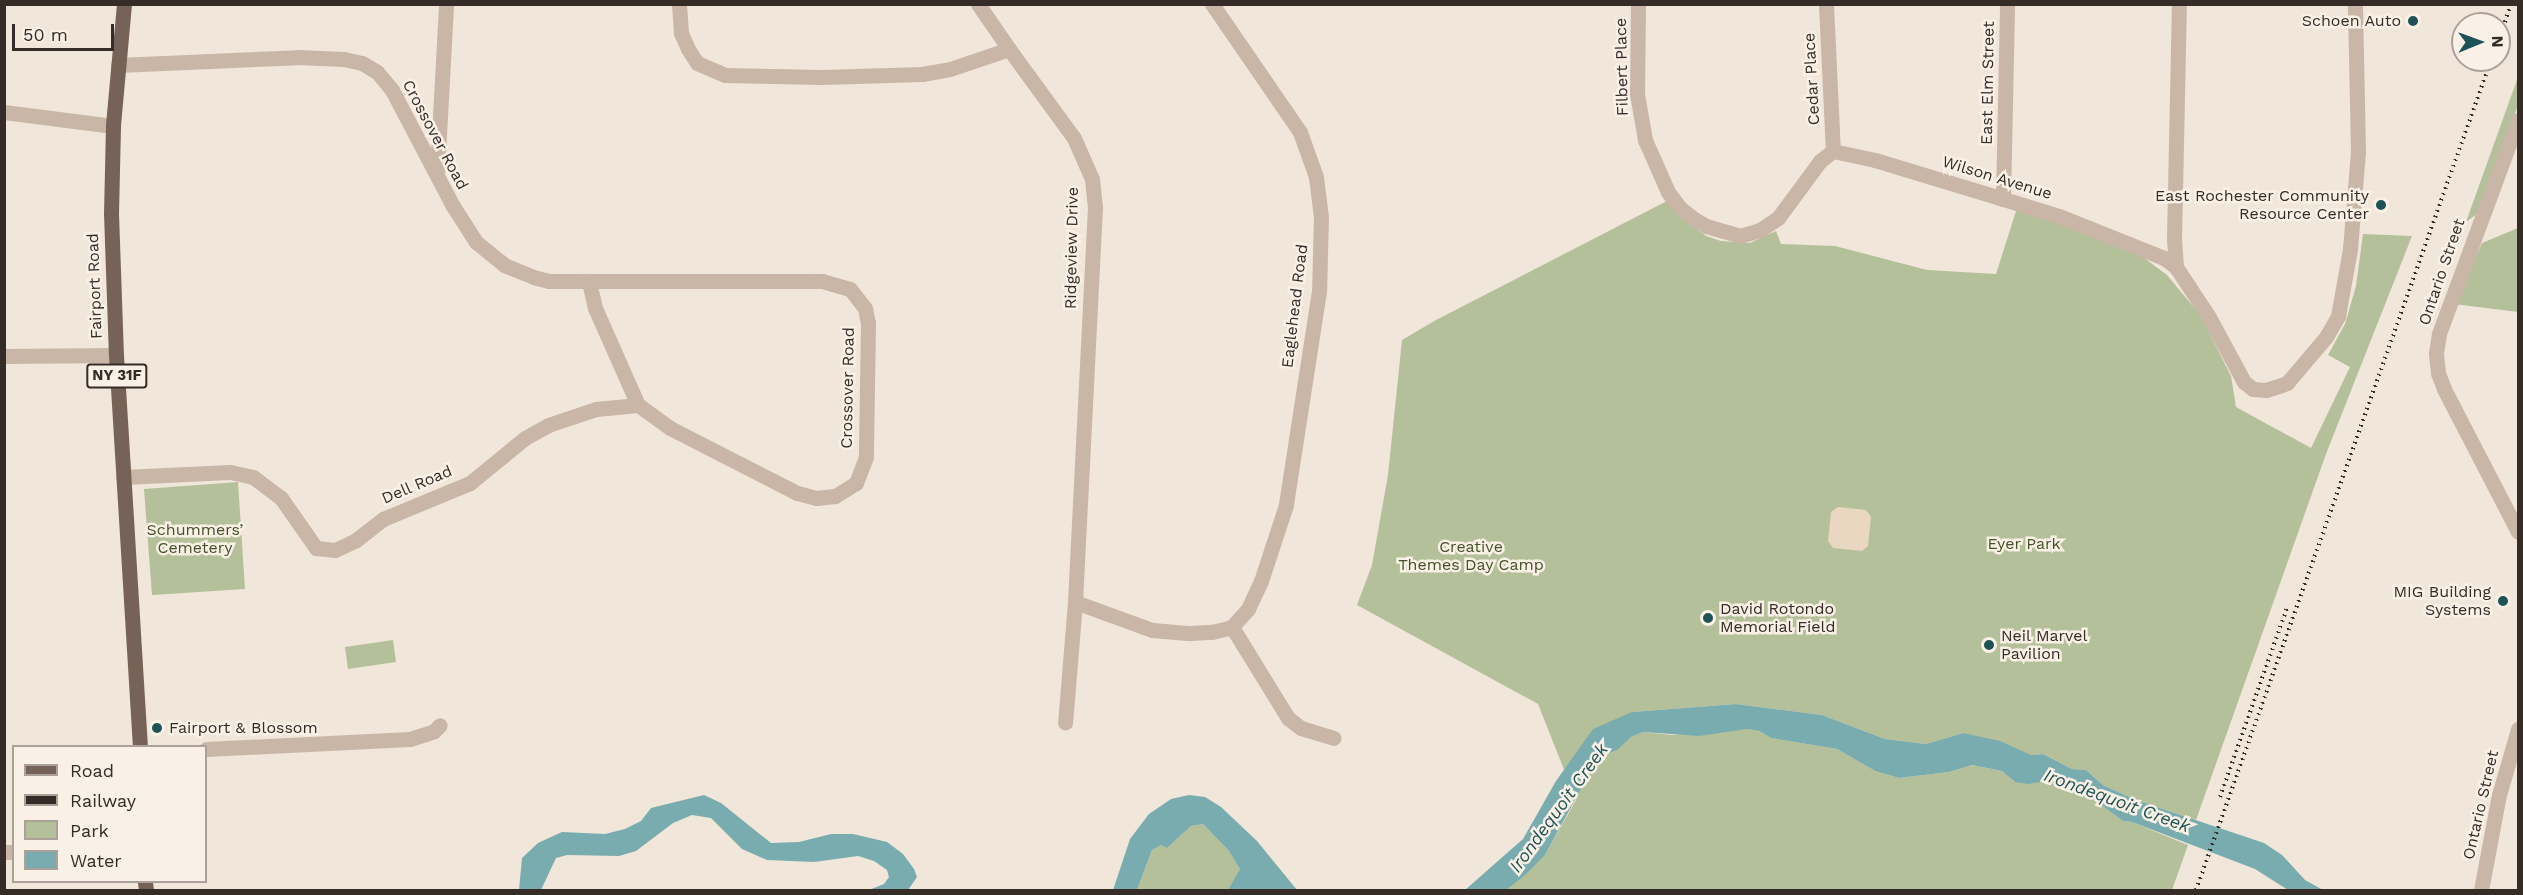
<!DOCTYPE html>
<html>
<head>
<meta charset="utf-8">
<style>
  body { margin:0 }
  #map { position:relative; width:2523px; height:895px; overflow:hidden; background:#f1e6da; font-family:"Work Sans",sans-serif }
  div>[style] { position:absolute }
  .green>* { inset:0; background:#b4c09a }
  .plaza>* { inset:0; background:#e9d7c1 }
  .water>* { inset:0; background:#79acae }
  .minor>* { height:15px; margin:-7.5px; padding:0 7.5px; transform-origin:7.5px; border-radius:7.5px; background:#c9b6a6 }
  .major>* { height:15px; margin:-7.5px; padding:0 7.5px; transform-origin:7.5px; border-radius:7.5px; background:#776258 }
  .rail>* { height:4px; margin-top:-2px; transform-origin:0; background:repeating-linear-gradient(90deg,#352b27 0 1.5px,transparent 0 6px) }
  .dots>* { width:16px; height:16px; translate:-50% -50%; box-sizing:border-box; border:3px solid #f9f0e6; border-radius:50% }
  span { translate:-50% -50%; white-space:nowrap; text-align:center; line-height:1.15; -webkit-text-stroke:5px #f9f0e6; paint-order:stroke }
  .shield-label span { padding:2px 4px; background:#f9f0e6; border:2px solid; border-radius:4px; -webkit-text-stroke-width:0 }
  .shield-label { font-size:15px; color:#352b27; font-weight:700 }
  .poi-label { font-size:16px; color:#352b27 }
  .right { translate:-100% -50%; text-align:right }
  .left { translate:0 -50%; text-align:left }
  .street-label { font-size:16px; color:#352b27 }
  .park-label { font-size:16px; color:#45532b }
  .water-label { font-size:18px; color:#1d5356; font-style:italic }
  .frame { position:absolute; inset:0; border:6px solid #352b27; pointer-events:none }
  .legend { position:absolute; left:12px; top:745px; width:195px; height:138px; box-sizing:border-box; background:#f9f0e6; border:2px solid #aba19a; margin:0; padding:8px 10px; list-style:none; font-size:18px; color:#352b27 }
  .legend li { display:flex; align-items:center; gap:12px; height:30px }
  .legend b { width:30px; border:2px solid #aba19a }
  .north { position:absolute; left:2451px; top:12px; width:60px; height:60px; box-sizing:border-box; background:#f9f0e6; border:2px solid #aba19a; border-radius:50%; rotate:89deg; font-size:16px; font-weight:700; line-height:24px; text-align:center; color:#352b27 }
  .north::after { content:''; display:block; margin:auto; width:21px; height:27px; background:#1d5356; clip-path:polygon(50% 0,100% 100%,50% 72%,0 100%) }
  .scale { position:absolute; left:12px; top:24px; width:102px; height:27px; box-sizing:border-box; border:3px solid #352b27; border-top:0; padding-left:8px; font-size:18px; line-height:21px; white-space:nowrap; color:#352b27; -webkit-text-stroke:4px #f9f0e6; paint-order:stroke }
</style>
</head>
<body>
<div id="map">
  <div class="green">
    <div style="clip-path:polygon(2518px 77px,2518px 105px,2485px 200px,2478px 213px,2466px 222px)"></div>
    <div style="clip-path:polygon(1667px 201px,1691px 225px,1706px 236px,1721px 241px,1750px 243px,1776px 231px,1781px 244px,1835px 246px,1927px 270px,1996px 274px,2017px 208px,2136px 252px,2167px 275px,2201px 316px,2231px 376px,2236px 407px,2311px 448px,2350px 367px,2328px 355px,2345px 324px,2356px 286px,2363px 234px,2412px 236px,2326px 454px,2196px 820px,2136px 800px,2103px 785px,2086px 770px,2072px 769px,2043px 754px,2031px 755px,1963px 733px,1926px 744px,1885px 739px,1822px 715px,1736px 704px,1632px 712px,1631px 737px,1643px 732px,1672px 735px,1747px 729px,1759px 731px,1771px 738px,1837px 749px,1875px 771px,1899px 778px,1949px 772px,1972px 765px,2002px 771px,2015px 782px,2053px 778px,2059px 787px,2089px 796px,2123px 821px,2132px 822px,2188px 845px,2172px 890px,1506px 890px,1545px 855px,1576px 800px,1538px 704px,1357px 605px,1372px 565px,1388px 475px,1402px 340px,1436px 320px)"></div>
    <div style="clip-path:polygon(2518px 228px,2518px 312px,2454px 304px,2482px 243px)"></div>
    <div style="clip-path:polygon(238px 482px,245px 589px,152px 595px,144px 489px)"></div>
    <div style="clip-path:polygon(393px 640px,396px 662px,348px 669px,345px 647px)"></div>
    <div style="clip-path:polygon(1203px 824px,1229px 851px,1254px 890px,1137px 890px,1152px 850px,1161px 845px,1168px 847px,1191px 826px)"></div>
  </div>
  <div class="plaza">
    <div style="clip-path:polygon(1838px 507px,1866px 510px,1871px 517px,1868px 546px,1862px 551px,1833px 548px,1828px 541px,1831px 512px)"></div>
  </div>
  <div class="water">
    <div style="clip-path:polygon(1736px 704px,1822px 715px,1885px 739px,1926px 744px,1963px 733px,2000px 741px,2031px 755px,2043px 754px,2072px 769px,2086px 770px,2103px 785px,2136px 800px,2264px 843px,2282px 855px,2305px 880px,2323px 890px,2288px 890px,2255px 869px,2132px 822px,2123px 821px,2089px 796px,2068px 791px,2059px 787px,2053px 778px,2046px 777px,2041px 782px,2027px 784px,2015px 782px,2002px 771px,1972px 765px,1949px 772px,1899px 778px,1875px 771px,1837px 749px,1771px 738px,1759px 731px,1747px 729px,1699px 736px,1643px 732px,1631px 737px,1617px 750px,1604px 755px,1589px 774px,1545px 855px,1525px 875px,1506px 890px,1465px 890px,1523px 839px,1556px 781px,1593px 729px,1632px 712px)"></div>
    <div style="clip-path:polygon(704px 795px,721px 803px,771px 843px,799px 842px,831px 834px,853px 834px,887px 842px,903px 854px,914px 869px,917px 877px,908px 890px,869px 890px,884px 884px,889px 877px,887px 870px,874px 861px,858px 856px,814px 862px,767px 860px,742px 849px,711px 818px,692px 815px,673px 823px,636px 851px,619px 856px,567px 855px,556px 858px,541px 890px,519px 890px,522px 858px,538px 843px,562px 832px,605px 834px,625px 829px,641px 821px,651px 808px)"></div>
    <div style="clip-path:polygon(1189px 795px,1205px 797px,1221px 807px,1257px 841px,1297px 890px,1228px 890px,1240px 869px,1229px 851px,1203px 824px,1191px 826px,1167px 848px,1161px 845px,1152px 850px,1137px 890px,1113px 890px,1130px 839px,1149px 814px,1171px 799px)"></div>
  </div>
  <div class="minor">
    <div style="left:679px;top:4px;width:29px;rotate:86deg"></div>
    <div style="left:681px;top:33px;width:17px;rotate:66deg"></div>
    <div style="left:688px;top:49px;width:17px;rotate:57deg"></div>
    <div style="left:697px;top:63px;width:30px;rotate:23deg"></div>
    <div style="left:725px;top:75px;width:98px;rotate:1.2deg"></div>
    <div style="left:823px;top:77px;width:99px;rotate:-1.7deg"></div>
    <div style="left:922px;top:74px;width:28px;rotate:-10deg"></div>
    <div style="left:950px;top:69px;width:62px;rotate:-18.7deg"></div>
    <div style="left:1009px;top:49px;width:110px;rotate:53.9deg"></div>
    <div style="left:1074px;top:138px;width:45px;rotate:66.3deg"></div>
    <div style="left:1092px;top:179px;width:28px;rotate:84deg"></div>
    <div style="left:1095px;top:207px;width:396px;rotate:92.9deg"></div>
    <div style="left:1075px;top:602px;width:121px;rotate:94.7deg"></div>
    <div style="left:978px;top:4px;width:55px;rotate:55.4deg"></div>
    <div style="left:1212px;top:4px;width:155px;rotate:55.5deg"></div>
    <div style="left:1300px;top:132px;width:48px;rotate:70.4deg"></div>
    <div style="left:1316px;top:177px;width:40px;rotate:82.9deg"></div>
    <div style="left:1321px;top:217px;width:74px;rotate:91.5deg"></div>
    <div style="left:1319px;top:291px;width:217px;rotate:98.8deg"></div>
    <div style="left:1286px;top:505px;width:80px;rotate:108.2deg"></div>
    <div style="left:1261px;top:581px;width:31px;rotate:115deg"></div>
    <div style="left:1248px;top:609px;width:24px;rotate:132deg"></div>
    <div style="left:1638px;top:4px;width:90px;rotate:90.6deg"></div>
    <div style="left:1637px;top:94px;width:47px;rotate:80.1deg"></div>
    <div style="left:1645px;top:140px;width:57px;rotate:66.1deg"></div>
    <div style="left:1668px;top:192px;width:20px;rotate:53deg"></div>
    <div style="left:1680px;top:208px;width:18px;rotate:38deg"></div>
    <div style="left:1694px;top:219px;width:14px;rotate:30deg"></div>
    <div style="left:1706px;top:226px;width:35px;rotate:16deg"></div>
    <div style="left:1740px;top:236px;width:21px;rotate:-17deg"></div>
    <div style="left:1760px;top:230px;width:22px;rotate:-34deg"></div>
    <div style="left:1778px;top:218px;width:71px;rotate:-53.6deg"></div>
    <div style="left:1820px;top:161px;width:16px;rotate:-38deg"></div>
    <div style="left:1833px;top:151px;width:43px;rotate:12.1deg"></div>
    <div style="left:1875px;top:160px;width:192px;rotate:16.9deg"></div>
    <div style="left:2059px;top:216px;width:113px;rotate:21.8deg"></div>
    <div style="left:2164px;top:258px;width:15px;rotate:37deg"></div>
    <div style="left:2176px;top:267px;width:60px;rotate:56.6deg"></div>
    <div style="left:2209px;top:317px;width:74px;rotate:61.7deg"></div>
    <div style="left:2244px;top:382px;width:11px;rotate:38deg"></div>
    <div style="left:2253px;top:389px;width:13px;rotate:4deg"></div>
    <div style="left:2266px;top:390px;width:22px;rotate:-18deg"></div>
    <div style="left:2287px;top:383px;width:60px;rotate:-49.7deg"></div>
    <div style="left:2326px;top:337px;width:24px;rotate:-60deg"></div>
    <div style="left:2338px;top:316px;width:68px;rotate:-79.8deg"></div>
    <div style="left:2350px;top:249px;width:98px;rotate:-85.3deg"></div>
    <div style="left:2358px;top:151px;width:147px;rotate:-91.2deg"></div>
    <div style="left:1826px;top:4px;width:147px;rotate:87.3deg"></div>
    <div style="left:118px;top:65px;width:180px;rotate:-2.5deg"></div>
    <div style="left:298px;top:57px;width:46px;rotate:2.5deg"></div>
    <div style="left:344px;top:59px;width:18px;rotate:13deg"></div>
    <div style="left:362px;top:63px;width:17px;rotate:31deg"></div>
    <div style="left:377px;top:72px;width:23px;rotate:50deg"></div>
    <div style="left:392px;top:90px;width:131px;rotate:62.3deg"></div>
    <div style="left:453px;top:206px;width:43px;rotate:57.4deg"></div>
    <div style="left:476px;top:242px;width:36px;rotate:39deg"></div>
    <div style="left:504px;top:265px;width:31px;rotate:22deg"></div>
    <div style="left:533px;top:277px;width:16px;rotate:14deg"></div>
    <div style="left:549px;top:281px;width:273px"></div>
    <div style="left:822px;top:281px;width:29px;rotate:16deg"></div>
    <div style="left:850px;top:289px;width:24px;rotate:52deg"></div>
    <div style="left:865px;top:308px;width:15px;rotate:79deg"></div>
    <div style="left:868px;top:323px;width:134px;rotate:90.9deg"></div>
    <div style="left:866px;top:457px;width:28px;rotate:111deg"></div>
    <div style="left:856px;top:483px;width:25px;rotate:148deg"></div>
    <div style="left:835px;top:496px;width:19px;rotate:174deg"></div>
    <div style="left:816px;top:498px;width:20px;rotate:-165deg"></div>
    <div style="left:797px;top:493px;width:143px;rotate:-152.9deg"></div>
    <div style="left:670px;top:428px;width:39px;rotate:-144deg"></div>
    <div style="left:638px;top:405px;width:106px;rotate:-113.9deg"></div>
    <div style="left:595px;top:308px;width:28px;rotate:-103deg"></div>
    <div style="left:4px;top:112px;width:110px;rotate:7.3deg"></div>
    <div style="left:2518px;top:120px;width:228px;rotate:110.3deg"></div>
    <div style="left:2439px;top:334px;width:20px;rotate:99deg"></div>
    <div style="left:2436px;top:354px;width:19px;rotate:84deg"></div>
    <div style="left:2438px;top:373px;width:17px;rotate:69deg"></div>
    <div style="left:2444px;top:389px;width:161px;rotate:62.6deg"></div>
    <div style="left:437px;top:172px;width:168px;rotate:-86.9deg"></div>
    <div style="left:2003px;top:199px;width:195px;rotate:-88.8deg"></div>
    <div style="left:2176px;top:267px;width:28px;rotate:-94deg"></div>
    <div style="left:2174px;top:239px;width:235px;rotate:-88.8deg"></div>
    <div style="left:4px;top:356px;width:112px;rotate:-0.5deg"></div>
    <div style="left:123px;top:477px;width:107px;rotate:-2.7deg"></div>
    <div style="left:230px;top:472px;width:24px;rotate:12deg"></div>
    <div style="left:253px;top:477px;width:35px;rotate:37deg"></div>
    <div style="left:281px;top:498px;width:61px;rotate:55deg"></div>
    <div style="left:316px;top:548px;width:19px;rotate:6deg"></div>
    <div style="left:335px;top:550px;width:23px;rotate:-25deg"></div>
    <div style="left:356px;top:540px;width:34px;rotate:-38deg"></div>
    <div style="left:383px;top:519px;width:94px;rotate:-22.5deg"></div>
    <div style="left:470px;top:483px;width:71px;rotate:-39.3deg"></div>
    <div style="left:525px;top:438px;width:26px;rotate:-29deg"></div>
    <div style="left:548px;top:425px;width:51px;rotate:-18.4deg"></div>
    <div style="left:596px;top:409px;width:42px;rotate:-5.4deg"></div>
    <div style="left:1075px;top:602px;width:82px;rotate:20deg"></div>
    <div style="left:1152px;top:630px;width:38px;rotate:5deg"></div>
    <div style="left:1190px;top:633px;width:22px;rotate:-3deg"></div>
    <div style="left:1212px;top:632px;width:21px;rotate:-14deg"></div>
    <div style="left:1232px;top:627px;width:107px;rotate:58.4deg"></div>
    <div style="left:1288px;top:718px;width:16px;rotate:38deg"></div>
    <div style="left:1301px;top:728px;width:34px;rotate:17deg"></div>
    <div style="left:206px;top:749px;width:204px;rotate:-2.8deg"></div>
    <div style="left:410px;top:739px;width:25px;rotate:-18deg"></div>
    <div style="left:434px;top:731px;width:8px;rotate:-45deg"></div>
    <div style="left:4px;top:852px;width:10px"></div>
    <div style="left:2481px;top:890px;width:97px;rotate:-79.3deg"></div>
    <div style="left:2499px;top:795px;width:69px;rotate:-73.9deg"></div>
  </div>
  <div class="major">
    <div style="left:124px;top:4px;width:122px;rotate:95.2deg"></div>
    <div style="left:113px;top:126px;width:87px;rotate:91.3deg"></div>
    <div style="left:111px;top:213px;width:142px;rotate:88deg"></div>
    <div style="left:116px;top:355px;width:392px;rotate:86.5deg"></div>
    <div style="left:145px;top:882px;width:8px;rotate:83deg"></div>
  </div>
  <div class="rail">
    <div style="left:2499px;top:39px;width:37px;rotate:-71deg"></div>
    <div style="left:2220px;top:797px;width:201px;rotate:-70.5deg"></div>
    <div style="left:2196px;top:890px;width:881px;rotate:-70.43deg"></div>
  </div>
  <div class="dots">
    <div style="left:2413px;top:21px;background:#1d5356"></div>
    <div style="left:2381px;top:205px;background:#1d5356"></div>
    <div style="left:2503px;top:601px;background:#1d5356"></div>
    <div style="left:1708px;top:618px;background:#1d5356"></div>
    <div style="left:1989px;top:645px;background:#1d5356"></div>
    <div style="left:157px;top:728px;background:#1d5356"></div>
  </div>
  <div class="shield-label">
    <span style="left:117px;top:376px">NY 31F</span>
  </div>
  <div class="poi-label">
    <span class="right" style="left:2401px;top:21px">Schoen Auto</span>
    <span class="right" style="left:2369px;top:205px">East Rochester Community<br>Resource Center</span>
    <span class="right" style="left:2491px;top:601px">MIG Building<br>Systems</span>
    <span class="left" style="left:1720px;top:618px">David Rotondo<br>Memorial Field</span>
    <span class="left" style="left:2001px;top:645px">Neil Marvel<br>Pavilion</span>
    <span class="left" style="left:169px;top:728px">Fairport &amp; Blossom</span>
  </div>
  <div class="street-label">
    <span style="left:1622px;top:67px;rotate:-91deg">Filbert Place</span>
    <span style="left:1812px;top:79px;rotate:-93deg">Cedar Place</span>
    <span style="left:1988px;top:83px;rotate:-89deg">East Elm Street</span>
    <span style="left:435px;top:135px;rotate:62deg">Crossover Road</span>
    <span style="left:1997px;top:178px;rotate:17deg">Wilson Avenue</span>
    <span style="left:1072px;top:248px;rotate:-89deg">Ridgeview Drive</span>
    <span style="left:2442px;top:272px;rotate:-71deg">Ontario Street</span>
    <span style="left:95px;top:286px;rotate:-92deg">Fairport Road</span>
    <span style="left:1295px;top:306px;rotate:-83deg">Eaglehead Road</span>
    <span style="left:848px;top:388px;rotate:-89deg">Crossover Road</span>
    <span style="left:417px;top:485px;rotate:-23deg">Dell Road</span>
    <span style="left:2481px;top:805px;rotate:-77deg">Ontario Street</span>
  </div>
  <div class="park-label">
    <span style="left:195px;top:539px">Schummers’<br>Cemetery</span>
    <span style="left:2024px;top:544px">Eyer Park</span>
    <span style="left:1471px;top:556px">Creative<br>Themes Day Camp</span>
  </div>
  <div class="water-label">
    <span style="left:2117px;top:801px;rotate:20deg">Irondequoit Creek</span>
    <span style="left:1559px;top:808px;rotate:-54deg">Irondequoit Creek</span>
  </div>
  <div class="frame"></div>
  <ul class="legend">
  <li><b style="height:8px;background:#776258"></b>Road</li>
  <li><b style="height:8px;background:#352b27"></b>Railway</li>
  <li><b style="height:16px;background:#b4c09a"></b>Park</li>
  <li><b style="height:16px;background:#79acae"></b>Water</li>
  </ul>
  <div class="north">N</div>
  <div class="scale">50 m</div>
</div>
</body>
</html>
